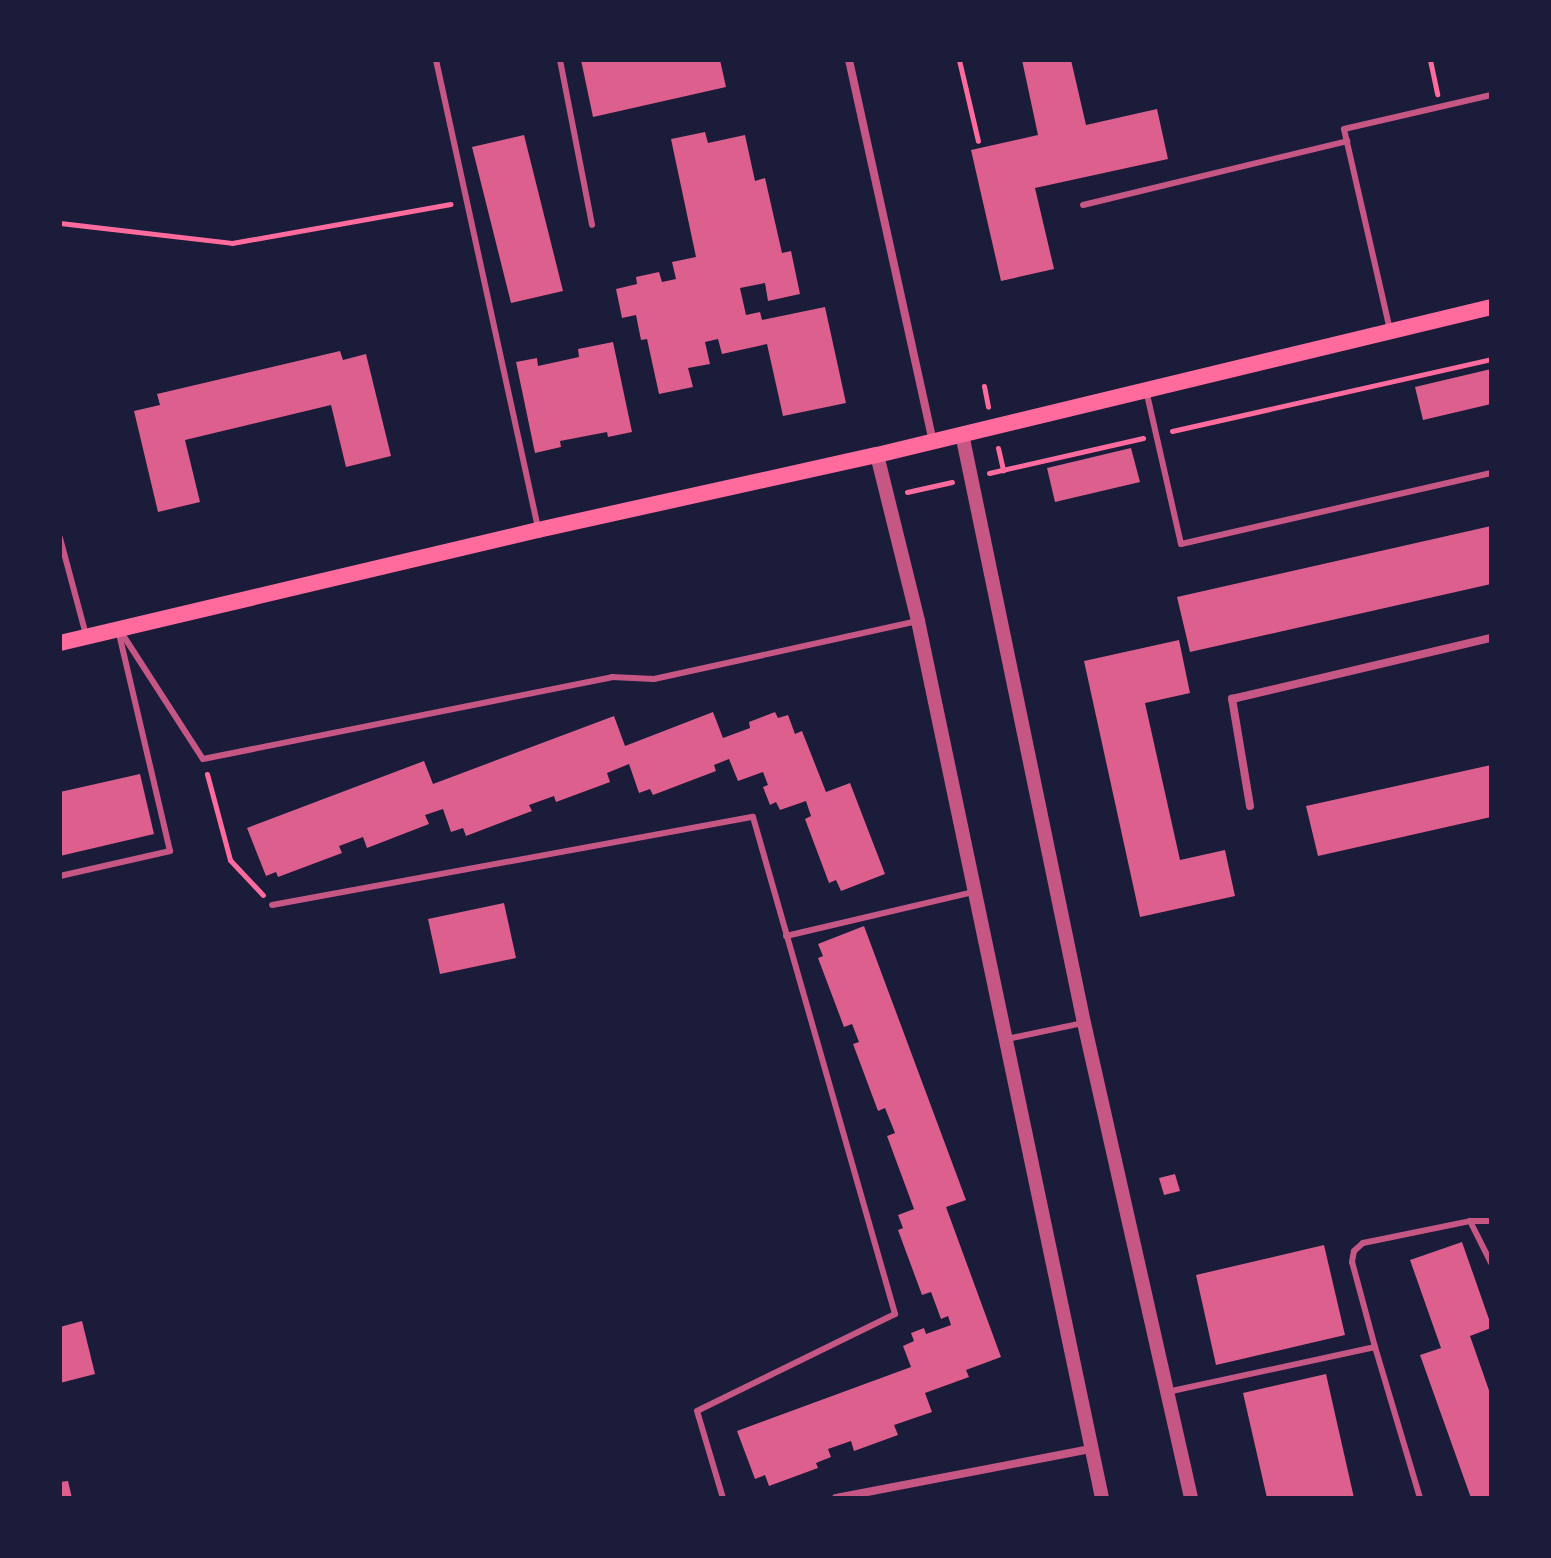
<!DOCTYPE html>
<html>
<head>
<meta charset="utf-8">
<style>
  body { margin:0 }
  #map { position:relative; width:1551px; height:1558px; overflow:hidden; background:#1b1b3a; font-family:Manrope,sans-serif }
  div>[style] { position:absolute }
  .building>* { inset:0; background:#dd5f8e }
  .path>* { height:5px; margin:-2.5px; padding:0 2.5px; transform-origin:2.5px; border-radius:2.5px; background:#ff6b9d }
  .service>* { height:6px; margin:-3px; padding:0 3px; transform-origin:3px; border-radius:3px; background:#c65784 }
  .minor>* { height:8px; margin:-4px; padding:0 4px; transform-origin:4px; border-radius:4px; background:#c65784 }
  .tertiary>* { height:14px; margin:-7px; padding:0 7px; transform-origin:7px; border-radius:7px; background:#c65784 }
  .secondary>* { height:16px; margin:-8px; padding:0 8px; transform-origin:8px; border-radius:8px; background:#ff6b9d }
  span { translate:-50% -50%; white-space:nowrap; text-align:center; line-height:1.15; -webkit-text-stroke:6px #1b1b3a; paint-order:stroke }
  .frame { position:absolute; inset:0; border:62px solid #1b1b3a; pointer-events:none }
</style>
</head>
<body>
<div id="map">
  <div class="building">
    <div style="clip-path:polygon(581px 60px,720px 60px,726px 87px,593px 117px)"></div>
    <div style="clip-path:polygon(1022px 60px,1071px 60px,1086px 125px,1157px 109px,1168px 159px,1035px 188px,1054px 269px,1001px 281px,971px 150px,1038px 135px)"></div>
    <div style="clip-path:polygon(705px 132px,708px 143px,745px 135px,755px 181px,765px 178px,782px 253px,791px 251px,800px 294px,768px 301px,765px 283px,740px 288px,746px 315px,760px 312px,762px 320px,825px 307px,846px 403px,783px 416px,767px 344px,722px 354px,718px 339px,705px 342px,710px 364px,688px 368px,693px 387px,659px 394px,647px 339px,641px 340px,636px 315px,622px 318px,616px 289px,637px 284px,636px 277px,659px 272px,662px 282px,676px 279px,672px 262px,696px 257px,671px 139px)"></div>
    <div style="clip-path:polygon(524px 135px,563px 291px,511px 303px,472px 147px)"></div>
    <div style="clip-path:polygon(613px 342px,632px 432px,608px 437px,607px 432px,560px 441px,561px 447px,535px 453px,516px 362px,537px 358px,538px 366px,579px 357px,578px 349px)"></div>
    <div style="clip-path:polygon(340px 351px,343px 360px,366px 354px,391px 456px,346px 467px,331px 405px,185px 440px,200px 502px,158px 512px,134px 411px,160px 405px,157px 394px)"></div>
    <div style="clip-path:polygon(1491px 369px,1491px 404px,1423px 420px,1415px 387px)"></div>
    <div style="clip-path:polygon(1131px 448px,1140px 482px,1055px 502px,1047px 468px)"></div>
    <div style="clip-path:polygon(1491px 526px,1491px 584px,1190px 652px,1177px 597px)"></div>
    <div style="clip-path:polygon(1179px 640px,1190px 693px,1145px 703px,1180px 860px,1225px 850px,1235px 896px,1140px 917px,1084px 661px)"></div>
    <div style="clip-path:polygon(713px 712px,723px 738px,750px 728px,749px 722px,775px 712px,778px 718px,788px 715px,795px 734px,802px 731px,826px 792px,850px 783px,885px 874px,841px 891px,836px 880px,829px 883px,805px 819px,811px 816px,806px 801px,780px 810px,776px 802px,770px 805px,763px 787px,768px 785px,763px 772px,738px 781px,729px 759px,714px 765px,716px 771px,653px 795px,650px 789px,639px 793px,629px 764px,607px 773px,610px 782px,556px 802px,554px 796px,529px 805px,532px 811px,466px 836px,463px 828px,451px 832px,443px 809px,425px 815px,429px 824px,367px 848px,363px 837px,339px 846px,342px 853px,278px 877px,276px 872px,266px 876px,247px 828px,424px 761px,433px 784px,614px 716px,625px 746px)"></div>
    <div style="clip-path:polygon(1491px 765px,1491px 817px,1318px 856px,1306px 806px)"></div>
    <div style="clip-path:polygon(140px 774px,154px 834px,60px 856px,60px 792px)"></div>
    <div style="clip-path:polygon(504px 903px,516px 958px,440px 974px,428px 919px)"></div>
    <div style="clip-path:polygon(864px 926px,966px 1200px,946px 1207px,1001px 1357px,966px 1370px,969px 1377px,925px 1393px,932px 1412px,894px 1425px,898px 1435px,854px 1451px,851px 1441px,828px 1449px,831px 1457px,816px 1463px,818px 1468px,769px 1486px,765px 1475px,755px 1479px,737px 1431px,911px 1367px,903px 1346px,914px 1341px,911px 1333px,924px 1328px,926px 1334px,951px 1325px,948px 1316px,941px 1319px,931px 1292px,922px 1295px,898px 1230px,903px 1228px,898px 1215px,914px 1209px,887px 1136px,895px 1133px,885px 1108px,878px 1111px,853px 1044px,859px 1042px,852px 1024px,844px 1027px,818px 958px,823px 956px,818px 944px)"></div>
    <div style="clip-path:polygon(1175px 1174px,1180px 1191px,1164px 1195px,1159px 1178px)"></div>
    <div style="clip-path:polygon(1462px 1242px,1491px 1325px,1491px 1328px,1470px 1336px,1491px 1396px,1491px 1498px,1471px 1498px,1420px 1355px,1441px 1348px,1410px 1260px)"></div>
    <div style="clip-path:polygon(1324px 1245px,1345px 1335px,1216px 1365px,1196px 1275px)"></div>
    <div style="clip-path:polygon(82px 1321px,95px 1374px,60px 1383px,60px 1327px)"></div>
    <div style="clip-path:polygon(1326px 1374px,1354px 1498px,1267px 1498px,1243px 1393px)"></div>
    <div style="clip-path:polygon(68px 1481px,72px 1498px,60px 1498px,60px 1482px)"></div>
  </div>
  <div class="path">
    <div style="left:959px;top:60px;width:83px;rotate:76.8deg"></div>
    <div style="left:1430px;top:60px;width:35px;rotate:78deg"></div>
    <div style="left:60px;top:223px;width:173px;rotate:6.6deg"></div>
    <div style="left:232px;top:243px;width:222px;rotate:-10.1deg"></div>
    <div style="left:984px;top:386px;width:21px;rotate:79deg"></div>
    <div style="left:1172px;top:431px;width:327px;rotate:-12.7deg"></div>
    <div style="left:998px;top:448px;width:23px;rotate:77deg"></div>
    <div style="left:989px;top:473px;width:158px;rotate:-12.8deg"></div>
    <div style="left:907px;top:492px;width:46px;rotate:-12.5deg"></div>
    <div style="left:207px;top:774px;width:89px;rotate:75deg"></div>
    <div style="left:230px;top:860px;width:48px;rotate:46.7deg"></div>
  </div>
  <div class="service">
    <div style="left:436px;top:60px;width:477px;rotate:77.7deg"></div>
    <div style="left:560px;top:60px;width:168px;rotate:79deg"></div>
    <div style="left:1083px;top:205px;width:272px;rotate:-13.6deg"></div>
    <div style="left:1390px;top:330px;width:206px;rotate:-102.9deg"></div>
    <div style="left:1344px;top:129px;width:151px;rotate:-13deg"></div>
    <div style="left:1146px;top:390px;width:158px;rotate:77.2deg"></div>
    <div style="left:1181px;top:544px;width:318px;rotate:-12.9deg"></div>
    <div style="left:60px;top:538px;width:100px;rotate:75deg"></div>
    <div style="left:121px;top:632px;width:151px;rotate:57.2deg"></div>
    <div style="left:203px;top:759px;width:417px;rotate:-11.3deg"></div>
    <div style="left:612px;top:677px;width:42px;rotate:2.7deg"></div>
    <div style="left:654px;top:679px;width:270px;rotate:-12.4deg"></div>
    <div style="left:60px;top:876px;width:113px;rotate:-12.8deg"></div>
    <div style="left:170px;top:851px;width:220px;rotate:-103.2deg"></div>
    <div style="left:272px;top:905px;width:489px;rotate:-10.4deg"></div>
    <div style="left:753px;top:817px;width:517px;rotate:74.05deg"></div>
    <div style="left:895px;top:1314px;width:220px;rotate:153.9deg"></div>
    <div style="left:697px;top:1411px;width:91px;rotate:73.4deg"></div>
    <div style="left:786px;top:936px;width:193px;rotate:-13.2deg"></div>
    <div style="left:1007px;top:1039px;width:78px;rotate:-11.9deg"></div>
    <div style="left:1470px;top:1221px;width:21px"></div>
    <div style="left:1375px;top:1347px;width:158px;rotate:73.4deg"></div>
    <div style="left:1167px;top:1392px;width:213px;rotate:-12.2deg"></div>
    <div style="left:1375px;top:1347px;width:88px;rotate:-105.1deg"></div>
    <div style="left:1352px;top:1262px;width:11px;rotate:-80deg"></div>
    <div style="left:1354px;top:1251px;width:12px;rotate:-42deg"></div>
    <div style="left:1363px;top:1243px;width:109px;rotate:-11.6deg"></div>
    <div style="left:1470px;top:1221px;width:47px;rotate:63.4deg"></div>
  </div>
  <div class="minor">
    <div style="left:849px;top:60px;width:390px;rotate:77.6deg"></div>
    <div style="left:1250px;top:806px;width:109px;rotate:-99.5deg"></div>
    <div style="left:1232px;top:699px;width:266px;rotate:-13.3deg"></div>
    <div style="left:836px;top:1498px;width:259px;rotate:-10.9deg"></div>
  </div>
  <div class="tertiary">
    <div style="left:962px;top:434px;width:602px;rotate:78.3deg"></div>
    <div style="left:1084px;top:1023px;width:487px;rotate:77.3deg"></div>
    <div style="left:877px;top:455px;width:171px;rotate:76.1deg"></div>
    <div style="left:918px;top:621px;width:896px;rotate:78.15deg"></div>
  </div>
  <div class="secondary">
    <div style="left:60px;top:643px;width:491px;rotate:-13.3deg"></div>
    <div style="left:538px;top:530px;width:347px;rotate:-12.5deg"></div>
    <div style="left:877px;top:455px;width:632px;rotate:-13.55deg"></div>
  </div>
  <div class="frame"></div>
</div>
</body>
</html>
